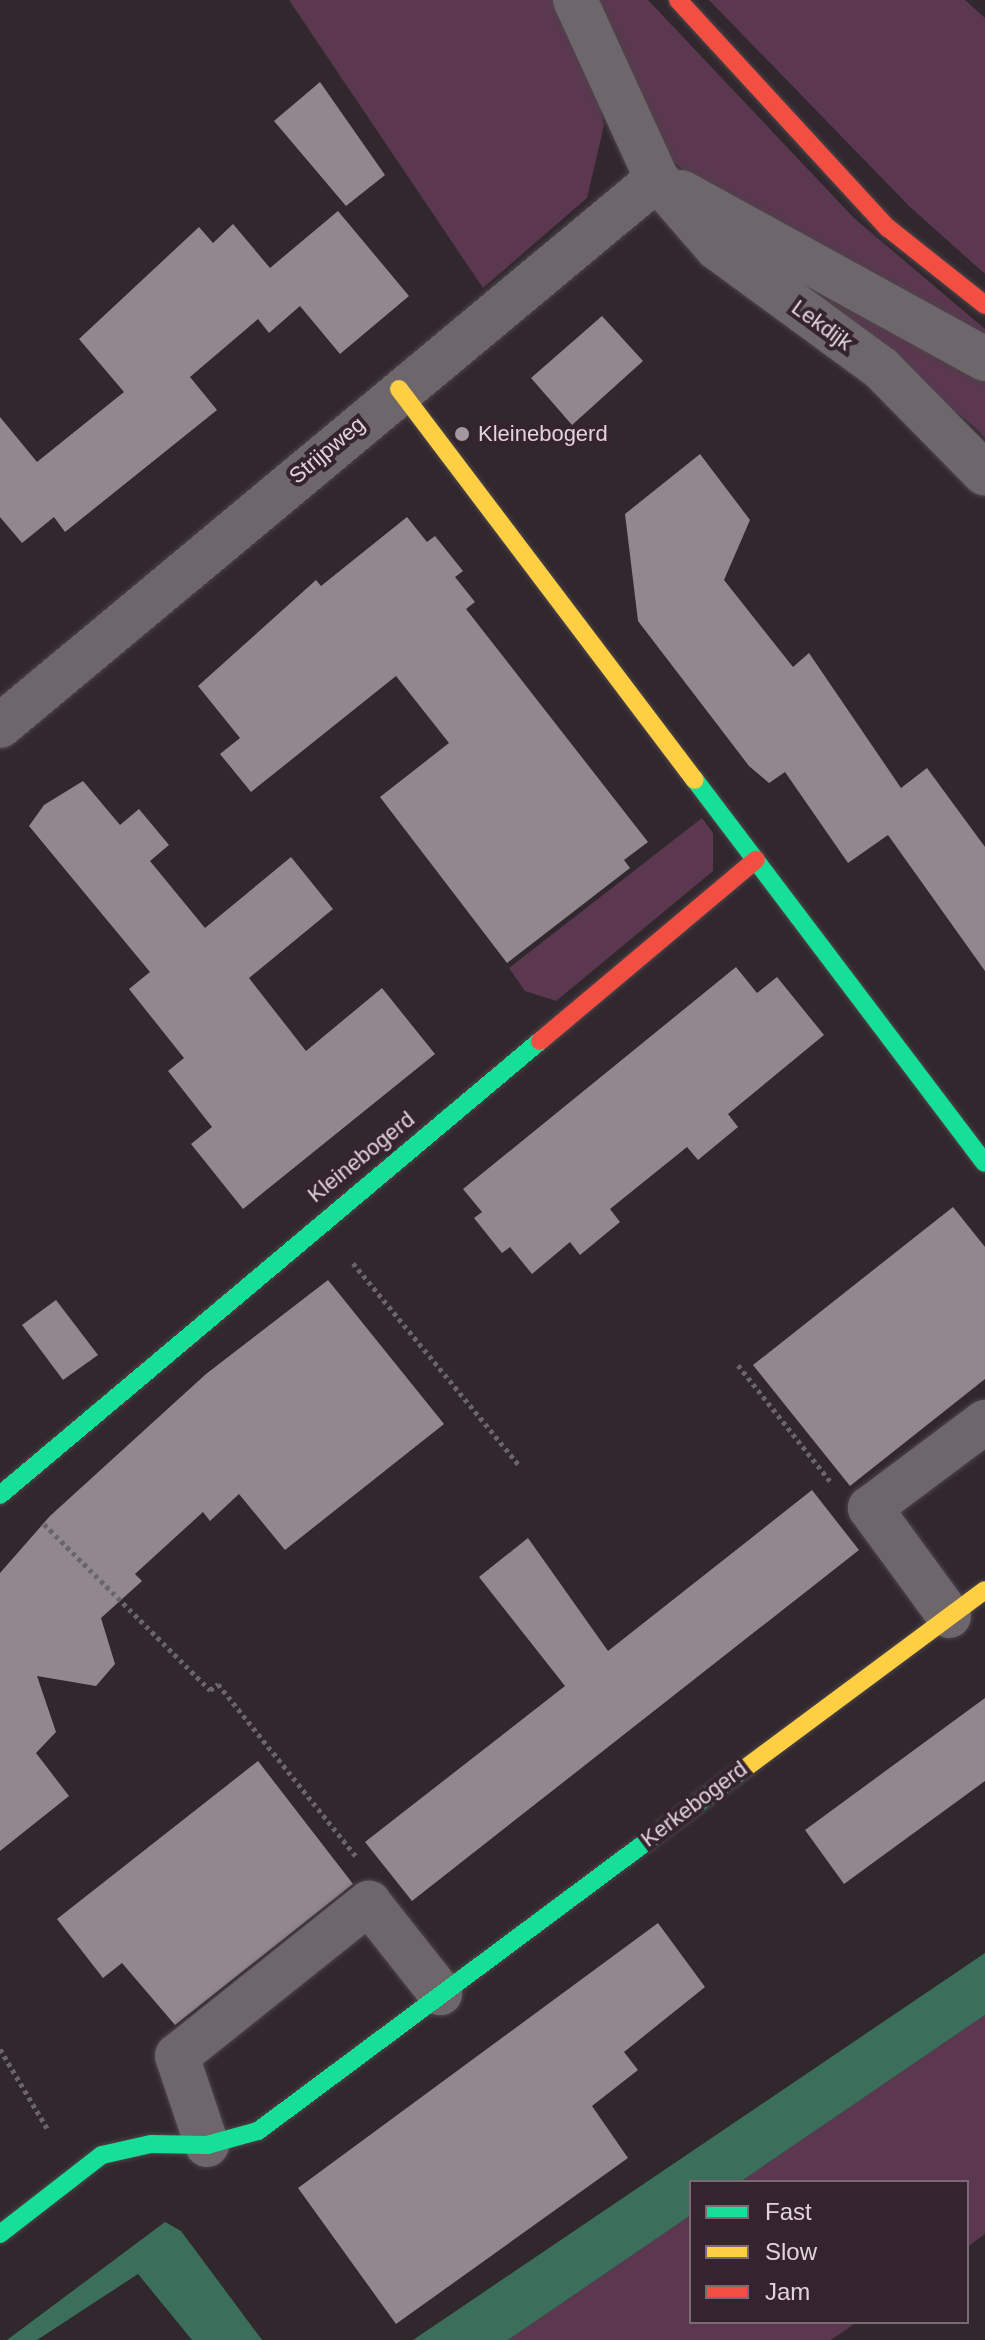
<!DOCTYPE html>
<html>
<head>
<meta charset="utf-8">
<style>
  body { margin:0 }
  #map { position:relative; width:985px; height:2340px; overflow:hidden; background:#31282e; font-family:Helvetica,sans-serif }
  div>[style] { position:absolute }
  .green>* { inset:0; background:#5b3850 }
  .water>* { inset:0; background:#3b6e5b }
  .building>* { inset:0; background:#91888e }
  .path>* { height:5px; margin-top:-2.5px; transform-origin:0; background:repeating-linear-gradient(90deg,#6b6468 0 4px,transparent 0 8px) }
  .roads { filter:drop-shadow(0 0 2px #4d4449) drop-shadow(0 0 2px #4d4449) }
  .street>* { height:44px; margin:-22px; padding:0 22px; transform-origin:22px; border-radius:22px; background:#6d666a }
  .fast>* { height:18px; margin:-9px; padding:0 9px; transform-origin:9px; border-radius:9px; background:#16e098 }
  .slow>* { height:18px; margin:-9px; padding:0 9px; transform-origin:9px; border-radius:9px; background:#ffcf43 }
  .jam>* { height:18px; margin:-9px; padding:0 9px; transform-origin:9px; border-radius:9px; background:#f24e42 }
  .dots>* { width:22px; height:22px; translate:-50% -50%; box-sizing:border-box; border:4px solid #35242f; border-radius:50% }
  span { translate:-50% -50%; white-space:nowrap; text-align:center; line-height:1.15; -webkit-text-stroke:8px #35242f; paint-order:stroke }
  .street-label { font-size:22px; color:#e0d4db }
  .poi-label { font-size:22px; color:#e0d4db }
  .left { translate:0 -50%; text-align:left }
  .legend { position:absolute; left:689px; top:2180px; width:280px; height:144px; box-sizing:border-box; background:#35242f; border:2px solid #796a74; margin:0; padding:10px 14px; list-style:none; font-size:24px; color:#e0d4db }
  .legend li { display:flex; align-items:center; gap:16px; height:40px }
  .legend b { width:40px; border:2px solid #796a74 }
</style>
</head>
<body>
<div id="map">
  <div class="green">
    <div style="clip-path:polygon(289px 0,564px 0,586px 44px,604px 125px,587px 198px,483px 288px)"></div>
    <div style="clip-path:polygon(597px 0,648px 0,854px 218px,985px 329px,985px 347px,701px 184px,668px 157px)"></div>
    <div style="clip-path:polygon(709px 0,965px 0,985px 18px,985px 274px,909px 206px)"></div>
    <div style="clip-path:polygon(732px 233px,985px 374px,985px 438px,976px 428px)"></div>
    <div style="clip-path:polygon(702px 818px,713px 833px,713px 871px,556px 1001px,525px 991px,509px 968px)"></div>
    <div style="clip-path:polygon(985px 2015px,985px 2234px,967px 2247px,967px 2182px,740px 2182px)"></div>
    <div style="clip-path:polygon(691px 2215px,691px 2322px,857px 2322px,831px 2340px,508px 2340px)"></div>
  </div>
  <div class="water">
    <div style="clip-path:polygon(985px 1953px,985px 2015px,740px 2182px,691px 2182px,691px 2215px,508px 2340px,413px 2340px)"></div>
    <div style="clip-path:polygon(165px 2222px,181px 2231px,262px 2340px,192px 2340px,138px 2274px,37px 2340px,7px 2340px)"></div>
  </div>
  <div class="building">
    <div style="clip-path:polygon(320px 82px,385px 175px,346px 206px,274px 121px)"></div>
    <div style="clip-path:polygon(338px 211px,409px 296px,340px 354px,300px 306px,269px 333px,258px 319px,190px 377px,217px 410px,65px 532px,54px 517px,22px 543px,0 517px,0 417px,37px 462px,124px 392px,79px 339px,199px 227px,213px 243px,233px 224px,270px 268px)"></div>
    <div style="clip-path:polygon(602px 316px,643px 361px,572px 425px,531px 378px)"></div>
    <div style="clip-path:polygon(700px 454px,750px 520px,724px 580px,793px 667px,809px 653px,901px 788px,927px 768px,985px 847px,985px 971px,888px 835px,848px 863px,785px 772px,769px 783px,749px 766px,638px 621px,625px 514px)"></div>
    <div style="clip-path:polygon(407px 517px,427px 542px,435px 536px,463px 571px,455px 577px,475px 602px,466px 609px,648px 842px,624px 860px,630px 868px,507px 963px,380px 797px,449px 743px,396px 676px,251px 792px,220px 754px,240px 738px,198px 686px,316px 580px,321px 586px)"></div>
    <div style="clip-path:polygon(83px 781px,120px 825px,139px 809px,169px 845px,150px 861px,205px 928px,291px 857px,333px 909px,249px 978px,306px 1051px,382px 988px,435px 1054px,243px 1209px,191px 1144px,212px 1127px,168px 1071px,184px 1058px,129px 989px,150px 972px,29px 826px,44px 805px)"></div>
    <div style="clip-path:polygon(736px 967px,757px 993px,777px 977px,824px 1035px,728px 1114px,738px 1127px,698px 1160px,687px 1147px,610px 1209px,620px 1222px,580px 1255px,570px 1242px,532px 1274px,510px 1247px,502px 1253px,474px 1218px,482px 1212px,463px 1189px)"></div>
    <div style="clip-path:polygon(953px 1207px,985px 1247px,985px 1379px,850px 1486px,753px 1365px)"></div>
    <div style="clip-path:polygon(328px 1280px,444px 1424px,285px 1550px,239px 1494px,210px 1521px,203px 1512px,135px 1574px,142px 1581px,101px 1618px,115px 1664px,96px 1686px,37px 1676px,56px 1732px,36px 1753px,69px 1796px,0 1851px,0 1573px,50px 1516px,206px 1374px)"></div>
    <div style="clip-path:polygon(56px 1300px,98px 1355px,63px 1380px,22px 1325px)"></div>
    <div style="clip-path:polygon(812px 1490px,859px 1550px,412px 1901px,365px 1842px,565px 1686px,479px 1577px,528px 1538px,608px 1651px)"></div>
    <div style="clip-path:polygon(985px 1698px,985px 1781px,844px 1884px,805px 1830px)"></div>
    <div style="clip-path:polygon(258px 1761px,353px 1884px,175px 2025px,122px 1963px,103px 1978px,57px 1919px)"></div>
    <div style="clip-path:polygon(658px 1923px,705px 1987px,624px 2052px,638px 2070px,592px 2106px,628px 2158px,396px 2324px,298px 2188px)"></div>
  </div>
  <div class="path">
    <div style="left:353px;top:1263px;width:263px;rotate:50.6deg"></div>
    <div style="left:738px;top:1365px;width:148px;rotate:51.6deg"></div>
    <div style="left:44px;top:1524px;width:235px;rotate:45deg"></div>
    <div style="left:210px;top:1690px;width:10px;rotate:-37deg"></div>
    <div style="left:218px;top:1684px;width:221px;rotate:51.3deg"></div>
    <div style="left:0;top:2049px;width:94px;rotate:59.3deg"></div>
  </div>
  <div class="roads">
    <div class="street">
      <div style="left:575px;top:0;width:197px;rotate:65.4deg"></div>
      <div style="left:657px;top:179px;width:91px;rotate:49deg"></div>
      <div style="left:717px;top:248px;width:203px;rotate:36.2deg"></div>
      <div style="left:881px;top:368px;width:148px;rotate:45.5deg"></div>
      <div style="left:681px;top:192px;width:347px;rotate:28.8deg"></div>
      <div style="left:0;top:726px;width:855px;rotate:-39.78deg"></div>
      <div style="left:949px;top:1616px;width:134px;rotate:-126.2deg"></div>
      <div style="left:870px;top:1508px;width:144px;rotate:-36.8deg"></div>
      <div style="left:207px;top:2145px;width:94px;rotate:-108.6deg"></div>
      <div style="left:177px;top:2056px;width:246px;rotate:-38.6deg"></div>
      <div style="left:369px;top:1903px;width:115px;rotate:51.7deg"></div>
    </div>
    <div class="fast">
      <div style="left:695px;top:780px;width:480px;rotate:52.9deg"></div>
      <div style="left:0;top:1495px;width:705px;rotate:-40.06deg"></div>
      <div style="left:0;top:2234px;width:129px;rotate:-37.8deg"></div>
      <div style="left:102px;top:2155px;width:50px;rotate:-12.7deg"></div>
      <div style="left:151px;top:2144px;width:56px;rotate:1deg"></div>
      <div style="left:207px;top:2145px;width:53px;rotate:-15.4deg"></div>
      <div style="left:258px;top:2131px;width:601px;rotate:-36.68deg"></div>
    </div>
    <div class="slow">
      <div style="left:399px;top:389px;width:490px;rotate:52.9deg"></div>
      <div style="left:740px;top:1772px;width:305px;rotate:-36.6deg"></div>
    </div>
    <div class="jam">
      <div style="left:678px;top:0;width:310px;rotate:47.4deg"></div>
      <div style="left:888px;top:228px;width:124px;rotate:38.4deg"></div>
      <div style="left:540px;top:1041px;width:282px;rotate:-40deg"></div>
    </div>
  </div>
  <div class="dots">
    <div style="left:462px;top:434px;background:#a3989e"></div>
  </div>
  <div class="street-label">
    <span style="left:822px;top:325px;rotate:36deg">Lekdijk</span>
    <span style="left:327px;top:450px;rotate:-40deg">Strijpweg</span>
    <span style="left:361px;top:1157px;rotate:-39deg">Kleinebogerd</span>
    <span style="left:694px;top:1804px;rotate:-37deg">Kerkebogerd</span>
  </div>
  <div class="poi-label">
    <span class="left" style="left:478px;top:434px">Kleinebogerd</span>
  </div>
  <ul class="legend">
  <li><b style="height:10px;background:#16e098"></b>Fast</li>
  <li><b style="height:10px;background:#ffcf43"></b>Slow</li>
  <li><b style="height:10px;background:#f24e42"></b>Jam</li>
  </ul>
</div>
</body>
</html>
